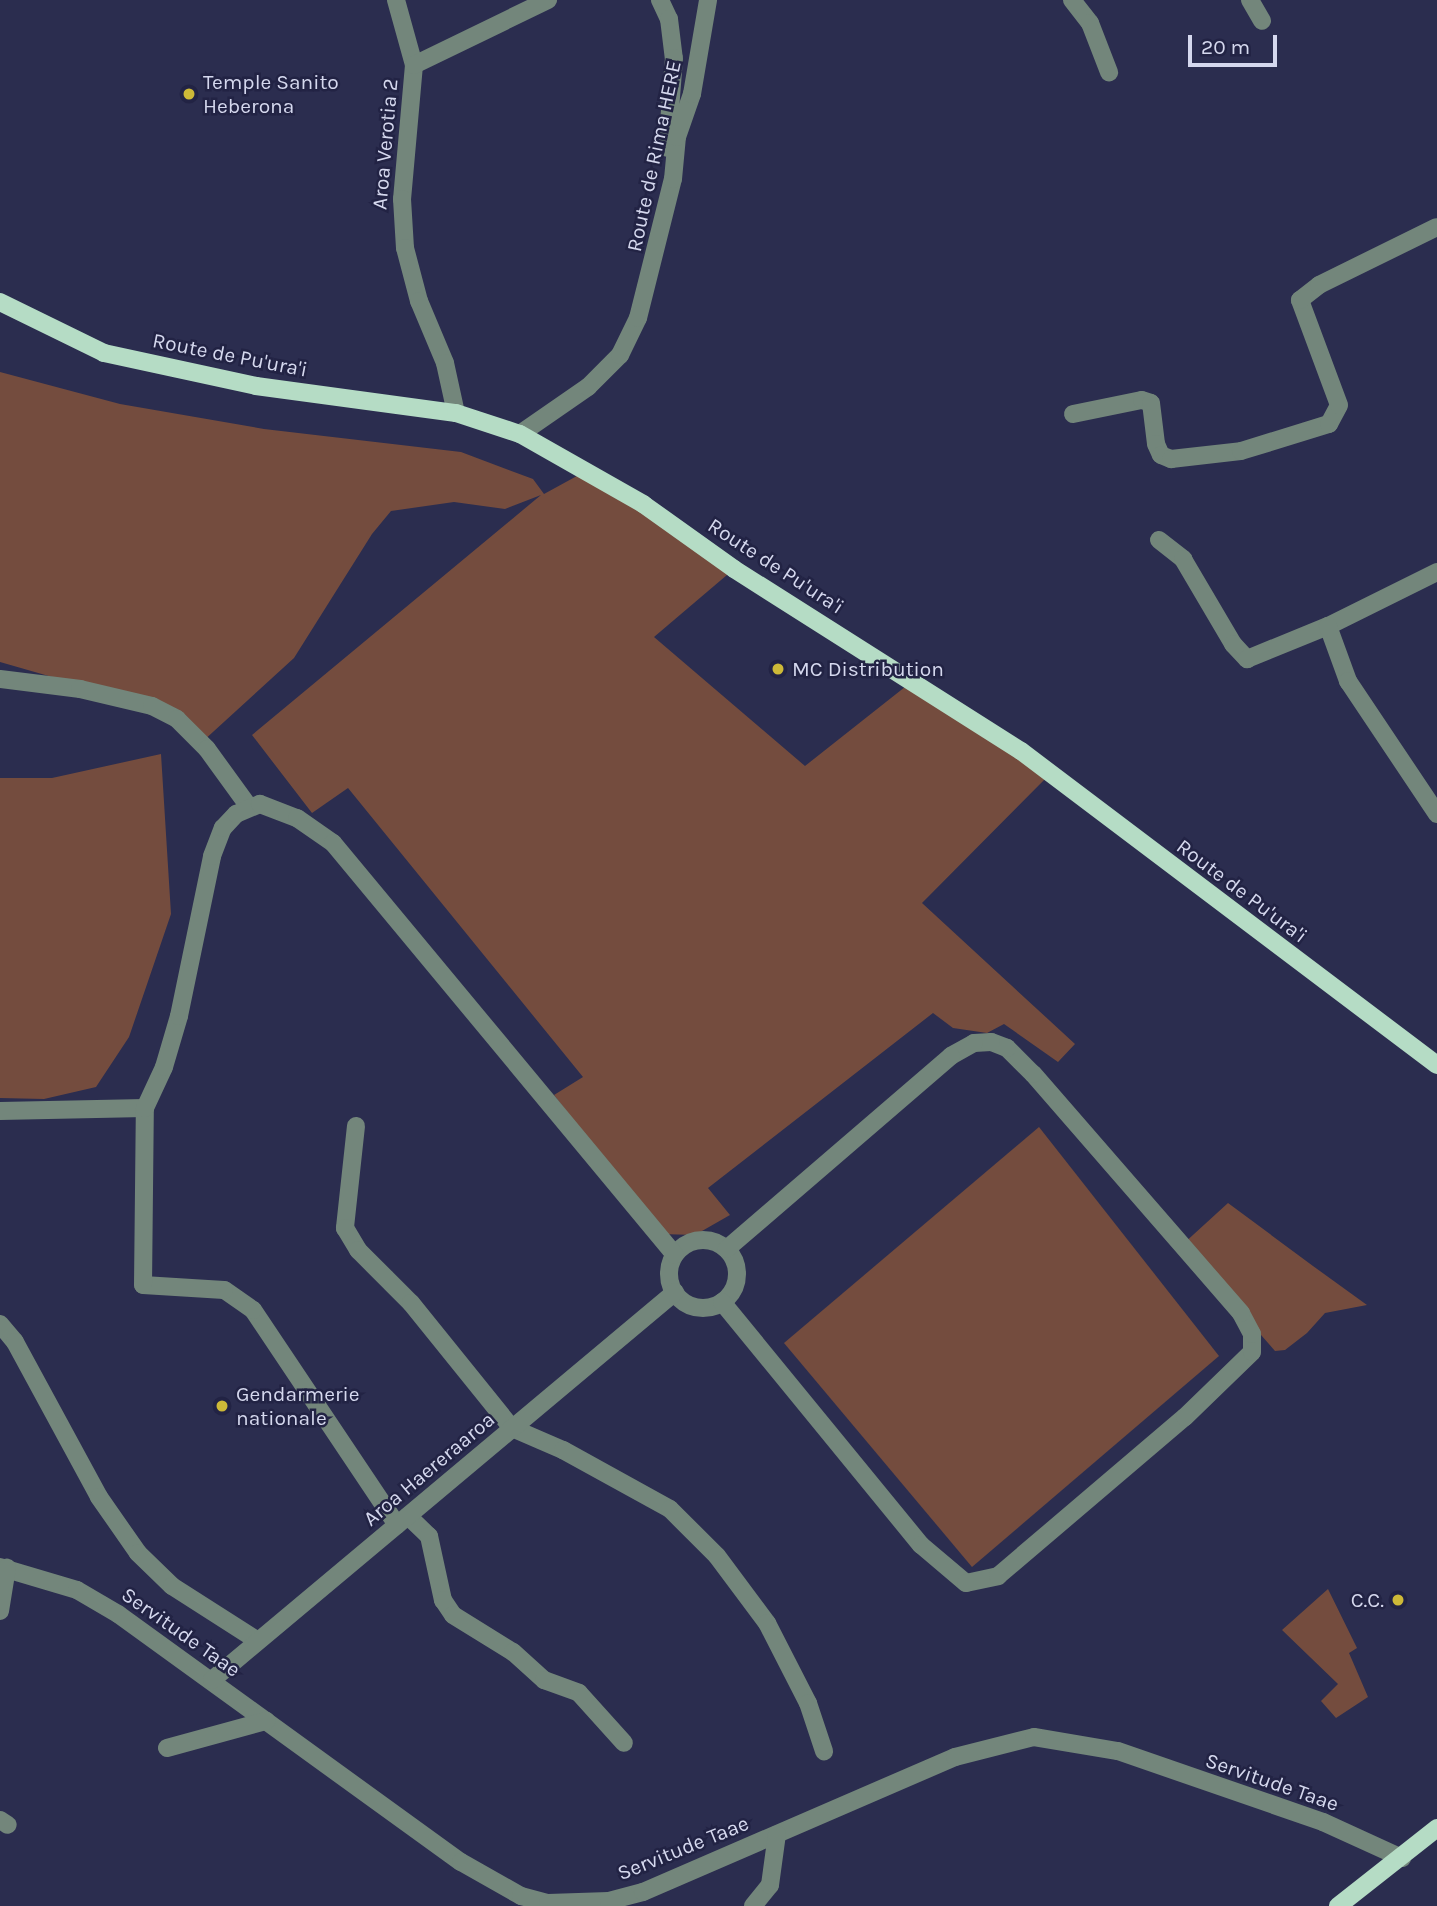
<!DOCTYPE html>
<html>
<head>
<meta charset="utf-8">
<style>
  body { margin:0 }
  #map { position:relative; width:1437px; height:1906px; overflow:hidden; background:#2b2d4f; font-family:Karla,sans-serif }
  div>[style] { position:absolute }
  .green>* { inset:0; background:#744c3e }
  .minor>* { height:18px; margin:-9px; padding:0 9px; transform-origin:9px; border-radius:9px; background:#73867b }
  .minor>.ring { margin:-9px; padding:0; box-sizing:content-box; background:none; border:18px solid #73867b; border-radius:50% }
  .major>* { height:18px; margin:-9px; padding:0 9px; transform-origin:9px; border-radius:9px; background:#b5dcc5 }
  .dots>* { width:19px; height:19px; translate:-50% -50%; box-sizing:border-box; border:4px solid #222344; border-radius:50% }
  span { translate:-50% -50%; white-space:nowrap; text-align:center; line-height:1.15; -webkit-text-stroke:5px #222344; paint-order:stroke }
  .poi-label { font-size:21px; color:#d5d8ee }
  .left { translate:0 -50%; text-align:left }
  .right { translate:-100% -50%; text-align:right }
  .street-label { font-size:21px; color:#d5d8ee }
  .scale { position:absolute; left:1188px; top:35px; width:89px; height:32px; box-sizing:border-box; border:4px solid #d5d8ee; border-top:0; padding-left:9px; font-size:21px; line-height:24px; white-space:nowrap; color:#d5d8ee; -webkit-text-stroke:5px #222344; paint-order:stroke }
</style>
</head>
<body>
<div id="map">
  <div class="green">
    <div style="clip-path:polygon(0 372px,120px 404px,264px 429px,461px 452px,533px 479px,544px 494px,586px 471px,734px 569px,654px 637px,805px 766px,910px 683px,1051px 773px,922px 903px,1075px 1044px,1058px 1062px,1004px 1024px,987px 1033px,953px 1028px,933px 1013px,708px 1188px,730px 1215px,695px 1235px,661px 1234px,554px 1095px,583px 1077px,348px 788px,312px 813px,252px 735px,541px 495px,505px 509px,454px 502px,391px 511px,372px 534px,294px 658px,202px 742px,175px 722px,80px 685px,0 662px)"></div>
    <div style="clip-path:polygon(161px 754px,171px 914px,129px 1037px,96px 1087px,44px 1099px,0 1098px,0 778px,52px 778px)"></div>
    <div style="clip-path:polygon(1039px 1127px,1219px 1356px,972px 1567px,784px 1343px)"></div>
    <div style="clip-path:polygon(1228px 1203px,1313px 1266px,1367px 1305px,1325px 1313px,1307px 1333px,1285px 1350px,1275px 1351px,1182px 1245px)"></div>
    <div style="clip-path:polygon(1328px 1589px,1357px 1648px,1349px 1653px,1368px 1697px,1336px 1718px,1321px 1701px,1338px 1684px,1282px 1630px)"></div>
  </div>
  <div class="minor">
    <div style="left:396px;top:0;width:67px;rotate:74.5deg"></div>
    <div style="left:414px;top:65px;width:135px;rotate:95.1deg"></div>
    <div style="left:402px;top:199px;width:49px;rotate:86.5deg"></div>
    <div style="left:405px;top:248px;width:55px;rotate:75.2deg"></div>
    <div style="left:419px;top:301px;width:67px;rotate:67.2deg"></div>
    <div style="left:445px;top:363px;width:51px;rotate:77.6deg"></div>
    <div style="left:660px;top:0;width:21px;rotate:65deg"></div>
    <div style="left:669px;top:19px;width:39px;rotate:83deg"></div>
    <div style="left:674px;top:58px;width:90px;rotate:94.4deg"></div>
    <div style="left:1072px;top:0;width:29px;rotate:52deg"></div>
    <div style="left:1090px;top:23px;width:53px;rotate:68.8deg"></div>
    <div style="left:1250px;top:0;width:24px;rotate:60deg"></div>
    <div style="left:414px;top:65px;width:149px;rotate:-25.9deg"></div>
    <div style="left:1073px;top:414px;width:70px;rotate:-11.5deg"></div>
    <div style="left:1142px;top:400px;width:9px;rotate:18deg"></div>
    <div style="left:1151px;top:403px;width:41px;rotate:83deg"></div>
    <div style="left:1156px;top:444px;width:12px;rotate:66deg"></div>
    <div style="left:1161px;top:455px;width:11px;rotate:22deg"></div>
    <div style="left:1171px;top:459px;width:70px;rotate:-6.5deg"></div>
    <div style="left:1241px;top:451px;width:92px;rotate:-17.1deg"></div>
    <div style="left:1329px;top:424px;width:21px;rotate:-62deg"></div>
    <div style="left:1339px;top:405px;width:112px;rotate:-110.4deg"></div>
    <div style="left:1300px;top:300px;width:24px;rotate:-38deg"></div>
    <div style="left:1319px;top:285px;width:131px;rotate:-26.2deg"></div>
    <div style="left:520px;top:434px;width:83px;rotate:-34.7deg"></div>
    <div style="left:588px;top:387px;width:45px;rotate:-45deg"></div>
    <div style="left:620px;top:355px;width:41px;rotate:-64.1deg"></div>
    <div style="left:638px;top:318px;width:143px;rotate:-75.9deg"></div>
    <div style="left:673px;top:179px;width:42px;rotate:-84.6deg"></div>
    <div style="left:677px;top:137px;width:46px;rotate:-70.8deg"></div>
    <div style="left:692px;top:94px;width:95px;rotate:-80.3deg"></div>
    <div style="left:1159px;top:540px;width:31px;rotate:38deg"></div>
    <div style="left:1183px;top:559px;width:99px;rotate:59.5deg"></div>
    <div style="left:1233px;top:644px;width:21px;rotate:47deg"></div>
    <div style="left:1247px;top:659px;width:87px;rotate:-22.2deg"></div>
    <div style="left:1437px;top:572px;width:122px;rotate:153.6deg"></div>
    <div style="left:1328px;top:626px;width:59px;rotate:70deg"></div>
    <div style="left:1348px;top:681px;width:160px;rotate:56.2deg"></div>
    <div style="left:0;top:679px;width:81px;rotate:7.1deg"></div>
    <div style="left:80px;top:689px;width:74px;rotate:13.3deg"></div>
    <div style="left:152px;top:706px;width:28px;rotate:27deg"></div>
    <div style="left:177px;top:719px;width:42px;rotate:45deg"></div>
    <div style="left:207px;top:749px;width:72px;rotate:54.1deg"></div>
    <div style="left:0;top:1111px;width:145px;rotate:-1.2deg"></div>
    <div style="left:356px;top:1126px;width:103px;rotate:96.2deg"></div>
    <div style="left:345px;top:1228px;width:26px;rotate:59deg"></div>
    <div style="left:358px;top:1250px;width:75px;rotate:45deg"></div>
    <div style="left:411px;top:1303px;width:161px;rotate:51.1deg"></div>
    <div style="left:512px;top:1428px;width:56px;rotate:23.3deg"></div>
    <div style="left:563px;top:1450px;width:122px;rotate:28.9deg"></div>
    <div style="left:670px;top:1509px;width:66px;rotate:45deg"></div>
    <div style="left:717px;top:1556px;width:84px;rotate:53.3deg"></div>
    <div style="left:767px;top:1623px;width:90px;rotate:62.9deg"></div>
    <div style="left:808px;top:1703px;width:51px;rotate:71.6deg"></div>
    <div class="ring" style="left:669px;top:1240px;width:50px;height:50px"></div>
    <div style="left:722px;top:1302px;width:314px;rotate:50.7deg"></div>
    <div style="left:921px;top:1545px;width:59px;rotate:40.2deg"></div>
    <div style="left:966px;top:1583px;width:33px;rotate:-12deg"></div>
    <div style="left:998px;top:1576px;width:245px;rotate:-40.4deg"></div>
    <div style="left:1185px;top:1417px;width:93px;rotate:-44.1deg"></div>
    <div style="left:1252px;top:1352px;width:18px;rotate:-90deg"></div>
    <div style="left:1252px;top:1334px;width:24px;rotate:-118deg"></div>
    <div style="left:1241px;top:1313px;width:317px;rotate:-131deg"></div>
    <div style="left:1033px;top:1074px;width:37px;rotate:-135deg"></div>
    <div style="left:1007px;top:1048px;width:17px;rotate:-159deg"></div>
    <div style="left:991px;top:1042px;width:17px;rotate:177deg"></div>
    <div style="left:974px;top:1043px;width:26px;rotate:151deg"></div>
    <div style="left:951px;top:1056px;width:296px;rotate:139.3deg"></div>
    <div style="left:0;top:1324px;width:23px;rotate:50deg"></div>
    <div style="left:15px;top:1342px;width:176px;rotate:61.5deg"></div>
    <div style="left:99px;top:1497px;width:68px;rotate:55.1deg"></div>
    <div style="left:138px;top:1553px;width:47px;rotate:44.1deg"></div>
    <div style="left:172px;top:1586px;width:102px;rotate:32.6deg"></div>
    <div style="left:408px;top:1516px;width:29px;rotate:44deg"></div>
    <div style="left:429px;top:1536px;width:66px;rotate:77.7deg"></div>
    <div style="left:443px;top:1600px;width:18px;rotate:56deg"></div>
    <div style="left:453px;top:1615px;width:70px;rotate:31.7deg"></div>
    <div style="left:513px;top:1652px;width:42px;rotate:42.1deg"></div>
    <div style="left:544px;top:1680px;width:37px;rotate:20deg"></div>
    <div style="left:579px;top:1693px;width:67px;rotate:48deg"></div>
    <div style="left:397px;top:1525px;width:259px;rotate:-123.8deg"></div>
    <div style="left:253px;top:1310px;width:35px;rotate:-145deg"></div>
    <div style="left:224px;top:1290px;width:81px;rotate:-176.5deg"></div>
    <div style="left:143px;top:1285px;width:177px;rotate:-89.4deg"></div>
    <div style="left:145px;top:1108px;width:45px;rotate:-65.1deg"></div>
    <div style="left:164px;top:1067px;width:53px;rotate:-73.6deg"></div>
    <div style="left:179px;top:1016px;width:163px;rotate:-78.3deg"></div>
    <div style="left:212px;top:856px;width:30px;rotate:-69deg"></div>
    <div style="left:223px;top:828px;width:19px;rotate:-47deg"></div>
    <div style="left:236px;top:814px;width:26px;rotate:-23deg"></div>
    <div style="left:260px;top:804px;width:40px;rotate:21deg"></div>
    <div style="left:297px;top:818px;width:44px;rotate:34.8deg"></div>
    <div style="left:333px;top:843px;width:535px;rotate:50.3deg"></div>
    <div style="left:0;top:1567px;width:80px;rotate:16.6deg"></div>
    <div style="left:77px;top:1590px;width:48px;rotate:30.3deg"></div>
    <div style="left:118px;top:1614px;width:423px;rotate:35.9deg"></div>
    <div style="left:461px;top:1862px;width:69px;rotate:29.5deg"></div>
    <div style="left:521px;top:1896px;width:28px;rotate:15deg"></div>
    <div style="left:548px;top:1903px;width:61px;rotate:-1.9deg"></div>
    <div style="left:609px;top:1901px;width:35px;rotate:-15deg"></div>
    <div style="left:643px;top:1892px;width:340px;rotate:-23.4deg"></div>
    <div style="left:955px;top:1757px;width:81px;rotate:-14.2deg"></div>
    <div style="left:1034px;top:1737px;width:85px;rotate:9.5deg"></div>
    <div style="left:1118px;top:1751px;width:217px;rotate:19.1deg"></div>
    <div style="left:1323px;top:1822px;width:87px;rotate:24.5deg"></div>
    <div style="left:0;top:1611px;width:44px;rotate:-80.8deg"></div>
    <div style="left:212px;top:1680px;width:604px;rotate:-39.96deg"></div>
    <div style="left:167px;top:1748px;width:103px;rotate:-15.3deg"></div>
    <div style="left:0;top:1820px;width:9px;rotate:32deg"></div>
    <div style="left:753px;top:1906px;width:27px;rotate:-51deg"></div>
    <div style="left:770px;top:1885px;width:51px;rotate:-82.2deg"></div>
  </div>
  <div class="major">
    <div style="left:0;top:302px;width:116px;rotate:26.1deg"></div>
    <div style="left:104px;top:353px;width:156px;rotate:12.2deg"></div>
    <div style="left:256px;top:386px;width:202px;rotate:7.7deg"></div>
    <div style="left:456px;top:413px;width:67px;rotate:18.2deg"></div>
    <div style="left:520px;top:434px;width:142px;rotate:29.6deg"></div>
    <div style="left:643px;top:504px;width:112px;rotate:35.5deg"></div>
    <div style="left:734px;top:569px;width:340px;rotate:32.4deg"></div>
    <div style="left:1021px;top:751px;width:521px;rotate:37.05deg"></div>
    <div style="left:1338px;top:1906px;width:126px;rotate:-38.2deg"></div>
  </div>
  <div class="dots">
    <div style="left:189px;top:94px;background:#cdb938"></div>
    <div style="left:778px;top:669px;background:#cdb938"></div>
    <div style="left:222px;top:1406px;background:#cdb938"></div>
    <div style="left:1398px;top:1600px;background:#cdb938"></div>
  </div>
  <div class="poi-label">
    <span class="left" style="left:203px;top:94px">Temple Sanito<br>Heberona</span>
    <span class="left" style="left:792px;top:669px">MC Distribution</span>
    <span class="left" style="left:236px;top:1406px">Gendarmerie<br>nationale</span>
    <span class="right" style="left:1384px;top:1600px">C.C.</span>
  </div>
  <div class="street-label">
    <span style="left:385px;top:144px;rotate:-85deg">Aroa Verotia 2</span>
    <span style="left:654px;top:156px;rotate:-78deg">Route de Rima HERE</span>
    <span style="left:230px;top:355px;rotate:11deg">Route de Pu'ura'i</span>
    <span style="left:776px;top:566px;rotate:33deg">Route de Pu'ura'i</span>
    <span style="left:1242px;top:891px;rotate:37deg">Route de Pu'ura'i</span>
    <span style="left:429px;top:1469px;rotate:-40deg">Aroa Haereraaroa</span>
    <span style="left:181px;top:1632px;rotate:35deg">Servitude Taae</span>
    <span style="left:1272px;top:1782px;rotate:19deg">Servitude Taae</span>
    <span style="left:683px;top:1848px;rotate:-22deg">Servitude Taae</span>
  </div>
  <div class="scale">20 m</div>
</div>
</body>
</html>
